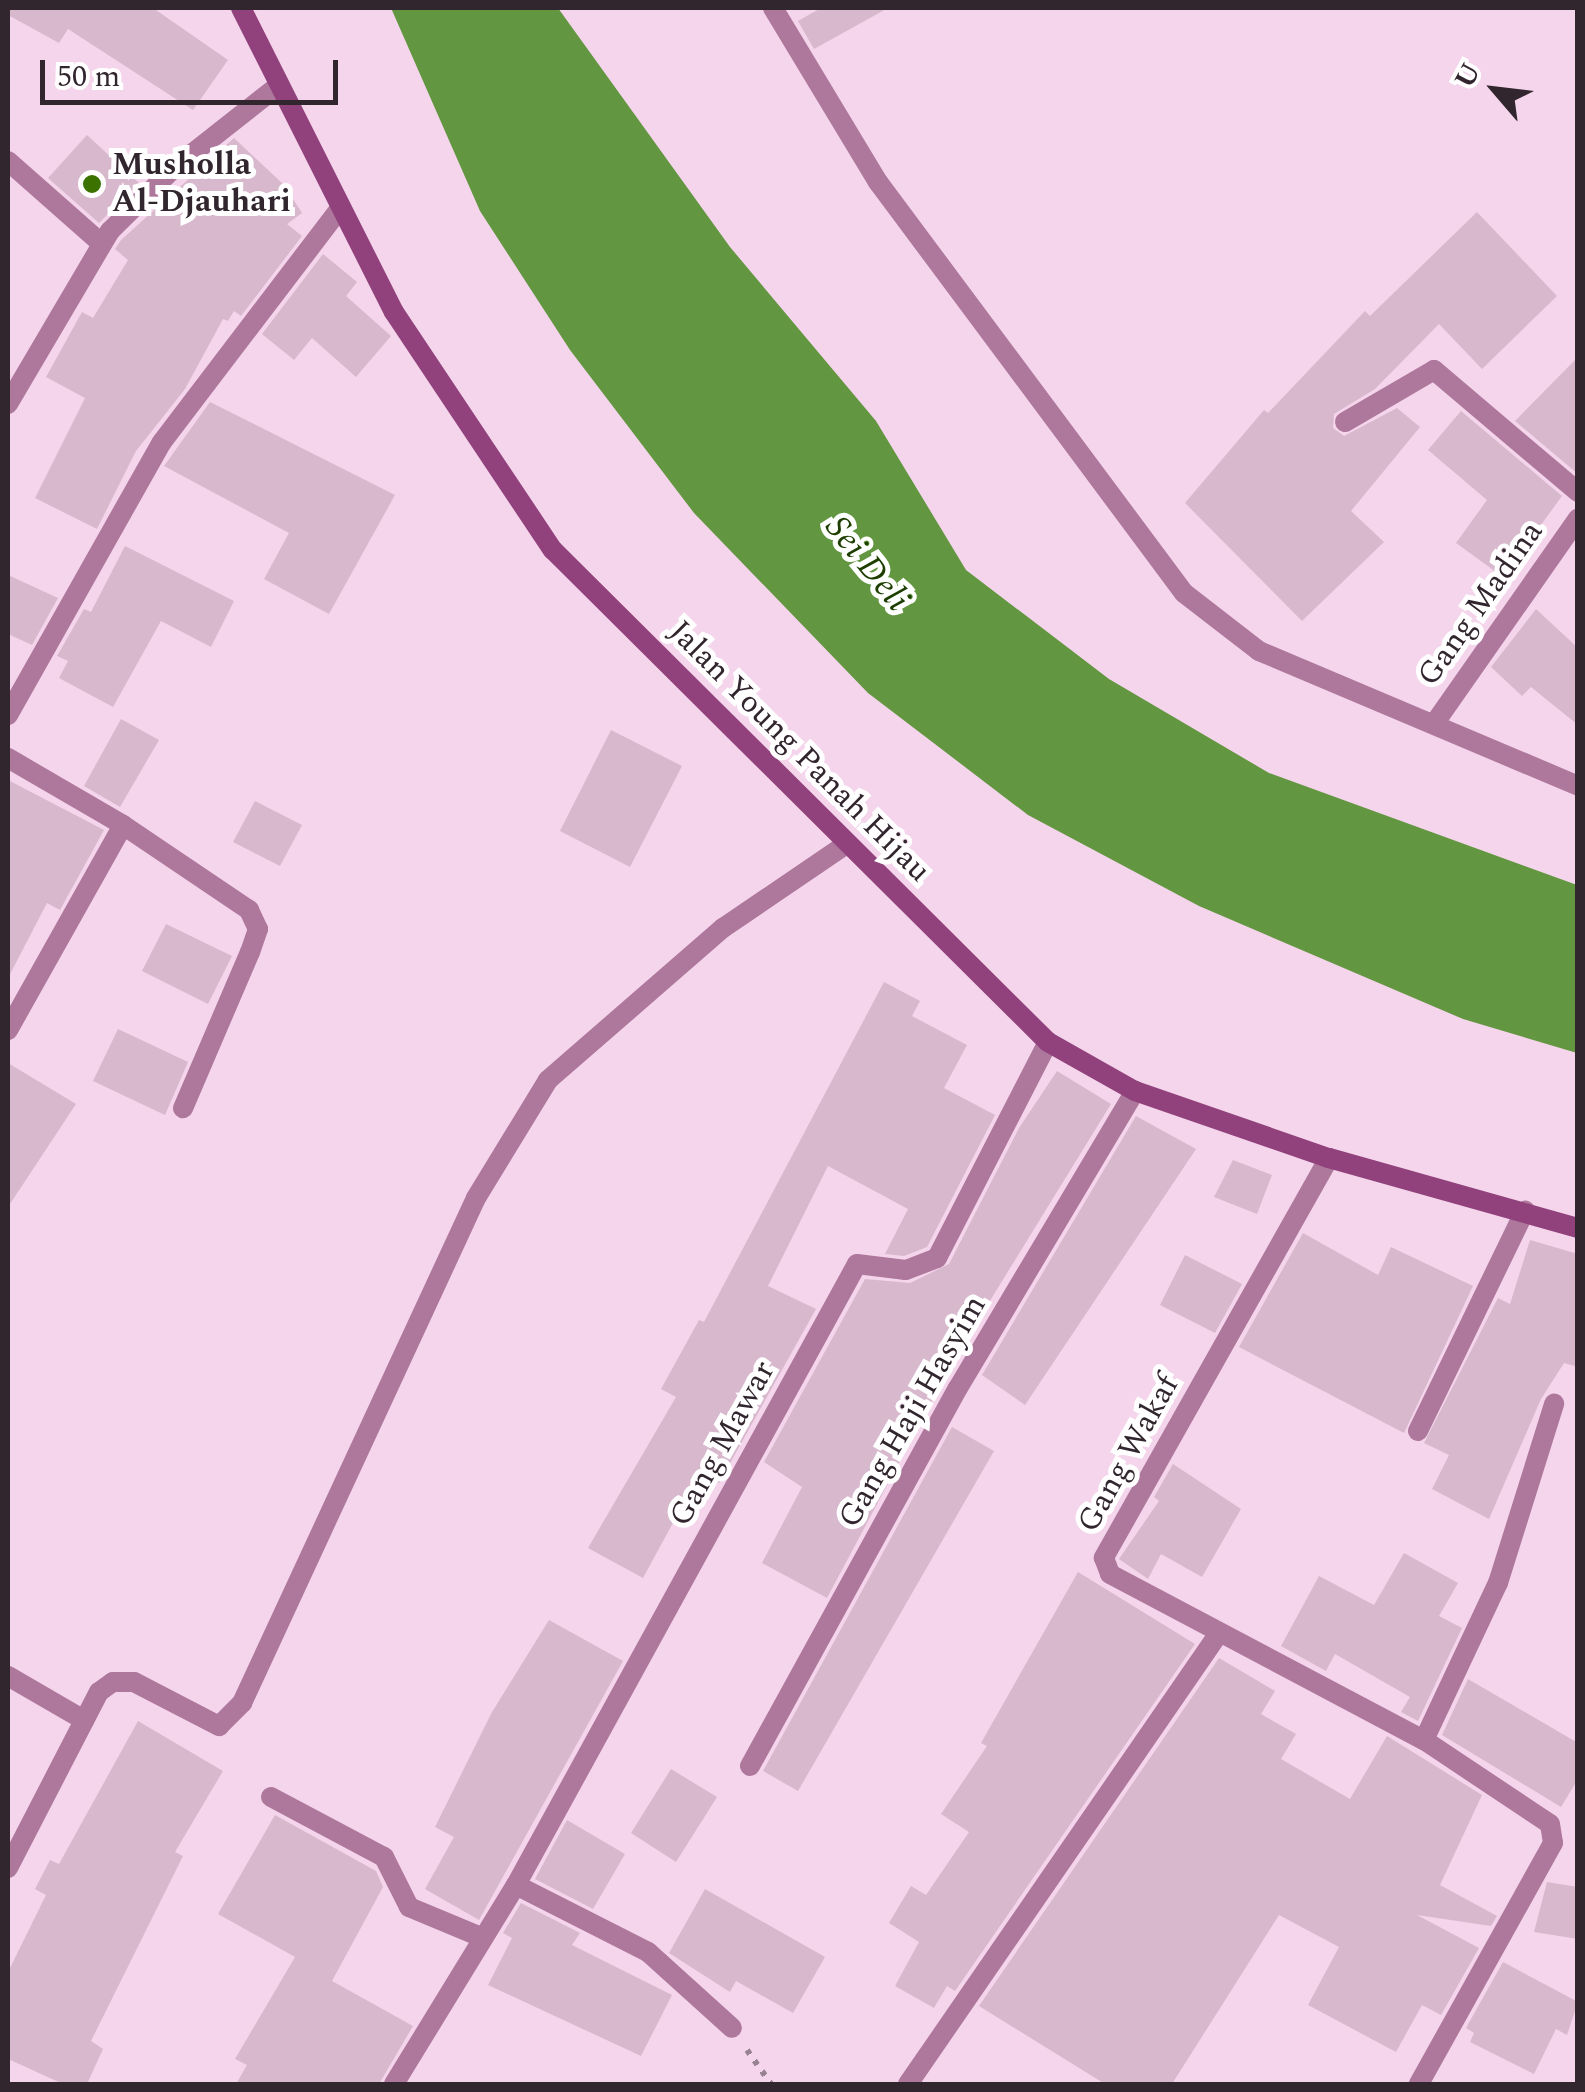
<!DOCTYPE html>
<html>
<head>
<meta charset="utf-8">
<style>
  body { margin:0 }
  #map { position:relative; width:1585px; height:2092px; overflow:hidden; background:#f5d5eb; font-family:Spectral,serif }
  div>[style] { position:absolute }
  .water>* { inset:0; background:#639641 }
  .building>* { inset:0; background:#d7b8cd }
  .path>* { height:6px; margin-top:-3px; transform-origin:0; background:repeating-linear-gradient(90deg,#998392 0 5px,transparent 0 13px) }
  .street>* { height:20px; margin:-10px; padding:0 10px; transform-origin:10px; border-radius:10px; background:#ae789d }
  .secondary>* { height:20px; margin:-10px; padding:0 10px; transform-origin:10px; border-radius:10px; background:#91427c }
  .dots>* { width:28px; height:28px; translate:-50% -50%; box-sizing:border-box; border:5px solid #fff; border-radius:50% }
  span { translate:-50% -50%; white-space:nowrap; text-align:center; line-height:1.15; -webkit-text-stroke:10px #fff; paint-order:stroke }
  .poi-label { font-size:32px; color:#32262e; font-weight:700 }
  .left { translate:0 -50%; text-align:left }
  .street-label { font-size:32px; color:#32262e }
  .water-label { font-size:35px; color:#1d3e00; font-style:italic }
  .frame { position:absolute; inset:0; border:10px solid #32262e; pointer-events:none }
  .north { position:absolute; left:1445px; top:40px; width:100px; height:100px; -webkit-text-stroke:8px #fff; paint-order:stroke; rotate:298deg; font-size:28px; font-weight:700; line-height:40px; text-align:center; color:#32262e }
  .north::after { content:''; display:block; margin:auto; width:35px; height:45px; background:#32262e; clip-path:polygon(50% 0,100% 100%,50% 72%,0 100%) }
  .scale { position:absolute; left:40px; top:60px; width:298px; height:45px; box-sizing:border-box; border:5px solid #32262e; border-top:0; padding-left:12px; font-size:30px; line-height:35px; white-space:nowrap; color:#32262e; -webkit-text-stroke:8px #fff; paint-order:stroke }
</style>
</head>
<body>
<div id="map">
  <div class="water">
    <div style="clip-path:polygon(391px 8px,558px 8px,730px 247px,876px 421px,966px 570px,1109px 679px,1269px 773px,1577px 885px,1577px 1053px,1463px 1019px,1199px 906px,1028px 815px,868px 693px,694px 513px,570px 350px,480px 211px)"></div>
  </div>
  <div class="building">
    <div style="clip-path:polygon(8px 8px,153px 8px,228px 60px,193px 110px,68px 29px,59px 43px,8px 15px)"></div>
    <div style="clip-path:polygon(821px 8px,888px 8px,814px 49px,798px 21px)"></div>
    <div style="clip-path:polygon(87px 135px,139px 183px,99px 223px,48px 178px)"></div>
    <div style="clip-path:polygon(234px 138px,284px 185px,302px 213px,287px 224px,302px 236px,241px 316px,234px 311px,228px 321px,223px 319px,185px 389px,136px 451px,97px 529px,35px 498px,85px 398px,46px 377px,82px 312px,93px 318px,128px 260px,115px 249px,121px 240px)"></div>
    <div style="clip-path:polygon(1477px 212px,1557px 296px,1482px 369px,1439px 324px,1375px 389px,1334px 414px,1333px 428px,1344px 436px,1397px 408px,1420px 427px,1351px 511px,1384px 542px,1302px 621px,1185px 503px,1264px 410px,1268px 413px,1365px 311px,1370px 316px)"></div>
    <div style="clip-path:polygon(323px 254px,357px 282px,346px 296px,391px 336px,356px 377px,312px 338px,294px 360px,262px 334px)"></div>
    <div style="clip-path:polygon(1578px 357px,1578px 474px,1515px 421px)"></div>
    <div style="clip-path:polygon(210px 402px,395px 495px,329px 614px,264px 579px,289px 533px,164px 466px)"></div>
    <div style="clip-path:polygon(1461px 411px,1562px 496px,1503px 577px,1456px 543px,1487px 500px,1428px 450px)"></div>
    <div style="clip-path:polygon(125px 546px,234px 601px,211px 647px,161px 621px,113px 707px,59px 678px,68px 661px,57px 656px,84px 609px,91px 612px)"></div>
    <div style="clip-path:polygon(8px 575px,58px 598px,32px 645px,8px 634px)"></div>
    <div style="clip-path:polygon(1536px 609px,1578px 648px,1578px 725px,1531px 687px,1522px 696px,1491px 667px)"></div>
    <div style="clip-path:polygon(121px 719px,159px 740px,120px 807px,84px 786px)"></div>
    <div style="clip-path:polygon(611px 730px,682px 766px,630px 867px,560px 831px)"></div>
    <div style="clip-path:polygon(8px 780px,104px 830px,60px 910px,47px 903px,8px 978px)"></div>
    <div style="clip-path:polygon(255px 801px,302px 825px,280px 866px,233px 842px)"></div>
    <div style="clip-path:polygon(166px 924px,232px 956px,208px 1004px,142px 971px)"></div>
    <div style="clip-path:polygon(884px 982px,920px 1001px,912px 1016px,967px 1045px,944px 1088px,995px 1115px,927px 1247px,904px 1256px,885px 1254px,908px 1209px,828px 1166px,768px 1286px,816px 1309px,719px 1483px,700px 1473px,643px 1578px,588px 1548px,676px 1397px,661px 1389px,699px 1320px,704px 1322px)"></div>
    <div style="clip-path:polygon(118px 1029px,188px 1062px,165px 1115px,93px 1081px)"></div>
    <div style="clip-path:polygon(8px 1063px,76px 1104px,8px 1207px)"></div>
    <div style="clip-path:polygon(1057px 1071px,1111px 1104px,956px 1356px,827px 1598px,762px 1563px,802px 1487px,764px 1462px,865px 1279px,910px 1283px,949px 1264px,1019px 1128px)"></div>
    <div style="clip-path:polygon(1136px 1116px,1196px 1149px,1025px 1405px,982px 1375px)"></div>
    <div style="clip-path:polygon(1233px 1160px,1272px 1175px,1257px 1214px,1214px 1197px)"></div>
    <div style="clip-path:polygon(1303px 1233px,1378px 1275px,1391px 1247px,1473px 1286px,1404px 1433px,1239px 1347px)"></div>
    <div style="clip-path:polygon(1530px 1240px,1578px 1254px,1578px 1367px,1564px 1363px,1541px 1399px,1489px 1519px,1432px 1489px,1449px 1455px,1424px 1443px,1498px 1298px,1510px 1304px)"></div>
    <div style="clip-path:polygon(1185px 1255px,1242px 1284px,1215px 1333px,1160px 1305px)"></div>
    <div style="clip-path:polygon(952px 1427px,994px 1451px,798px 1791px,763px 1771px)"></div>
    <div style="clip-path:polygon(1173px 1464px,1241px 1509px,1202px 1577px,1161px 1554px,1148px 1579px,1119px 1559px,1159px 1501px,1154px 1497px)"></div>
    <div style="clip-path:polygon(1404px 1553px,1458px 1583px,1439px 1616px,1462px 1628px,1418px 1721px,1401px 1712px,1410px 1697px,1335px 1654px,1326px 1671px,1281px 1646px,1319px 1576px,1374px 1605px)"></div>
    <div style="clip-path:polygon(1078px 1572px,1195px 1644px,955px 1991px,947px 1986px,934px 2008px,895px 1986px,919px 1942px,889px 1923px,911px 1886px,926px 1895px,969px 1832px,941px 1814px,987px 1746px,981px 1743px)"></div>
    <div style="clip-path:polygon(549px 1620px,623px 1661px,479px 1920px,425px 1889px,454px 1837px,435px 1827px,492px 1712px)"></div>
    <div style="clip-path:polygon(1219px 1658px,1275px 1691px,1261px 1714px,1296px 1734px,1281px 1759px,1350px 1799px,1387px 1736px,1482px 1795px,1440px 1885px,1497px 1916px,1491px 1926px,1417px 1915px,1479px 1948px,1441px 2015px,1422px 2005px,1396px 2052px,1308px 2005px,1339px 1947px,1279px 1915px,1172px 2084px,1105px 2084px,979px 2006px)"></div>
    <div style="clip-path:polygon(1468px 1679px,1578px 1743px,1578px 1779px,1561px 1807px,1442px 1735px)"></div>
    <div style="clip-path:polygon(138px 1721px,223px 1771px,175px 1852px,183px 1856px,91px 2041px,103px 2049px,87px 2084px,63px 2084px,8px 2059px,8px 1972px,46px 1895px,35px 1889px,50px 1860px,59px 1864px)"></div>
    <div style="clip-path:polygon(671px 1769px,717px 1797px,676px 1862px,631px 1833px)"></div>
    <div style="clip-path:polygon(275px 1815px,376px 1871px,383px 1887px,332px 1981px,413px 2026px,379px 2084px,236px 2084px,247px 2065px,235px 2059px,295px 1957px,218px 1914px)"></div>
    <div style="clip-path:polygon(567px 1820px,625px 1854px,593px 1909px,535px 1879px)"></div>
    <div style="clip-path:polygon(1547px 1882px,1578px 1887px,1578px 1939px,1534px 1932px)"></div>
    <div style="clip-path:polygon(705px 1889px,825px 1957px,793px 2013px,736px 1981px,730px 1992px,669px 1953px)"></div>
    <div style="clip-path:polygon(521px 1903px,580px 1933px,572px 1945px,672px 1995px,641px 2056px,488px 1985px,512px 1938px,503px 1933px)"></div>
    <div style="clip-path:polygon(1503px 1962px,1578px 2002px,1567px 2035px,1556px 2029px,1534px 2074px,1470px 2042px,1474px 2033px,1466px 2028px)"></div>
  </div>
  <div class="path">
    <div style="left:747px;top:2050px;width:42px;rotate:54.8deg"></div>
  </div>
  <div class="street">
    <div style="left:773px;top:8px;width:203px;rotate:58.9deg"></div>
    <div style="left:878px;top:182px;width:512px;rotate:53.33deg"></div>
    <div style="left:1184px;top:593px;width:95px;rotate:37.7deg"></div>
    <div style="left:1259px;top:651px;width:346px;rotate:22.9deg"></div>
    <div style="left:8px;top:161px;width:125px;rotate:41.4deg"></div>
    <div style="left:8px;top:404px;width:201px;rotate:-59.5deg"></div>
    <div style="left:110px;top:231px;width:91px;rotate:-44.6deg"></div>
    <div style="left:175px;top:167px;width:131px;rotate:-38.2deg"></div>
    <div style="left:1345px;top:422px;width:103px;rotate:-30.3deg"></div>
    <div style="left:1434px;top:370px;width:189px;rotate:40.3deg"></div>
    <div style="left:8px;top:715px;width:313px;rotate:-60.6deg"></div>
    <div style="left:162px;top:442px;width:292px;rotate:-52.7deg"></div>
    <div style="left:1434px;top:724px;width:251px;rotate:-55deg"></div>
    <div style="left:8px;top:758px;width:133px;rotate:30.2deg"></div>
    <div style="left:123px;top:825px;width:152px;rotate:34deg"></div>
    <div style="left:249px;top:910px;width:21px;rotate:65deg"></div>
    <div style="left:258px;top:929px;width:24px;rotate:109deg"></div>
    <div style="left:250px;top:952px;width:170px;rotate:113.2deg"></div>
    <div style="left:8px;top:1030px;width:235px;rotate:-60.7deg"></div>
    <div style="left:1329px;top:1158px;width:459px;rotate:119.4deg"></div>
    <div style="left:1104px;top:1558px;width:17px;rotate:69deg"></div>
    <div style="left:1110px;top:1574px;width:355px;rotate:27.9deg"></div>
    <div style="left:1424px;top:1740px;width:151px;rotate:33.7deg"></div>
    <div style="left:1550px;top:1824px;width:19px;rotate:81deg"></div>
    <div style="left:1553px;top:1843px;width:276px;rotate:119.1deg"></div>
    <div style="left:1418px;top:1431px;width:245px;rotate:-64.1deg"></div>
    <div style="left:8px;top:1676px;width:88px;rotate:30.1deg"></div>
    <div style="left:1424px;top:1740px;width:174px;rotate:-64.8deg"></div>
    <div style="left:1498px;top:1583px;width:188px;rotate:-72.6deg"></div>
    <div style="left:750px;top:1766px;width:431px;rotate:-61.2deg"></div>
    <div style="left:958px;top:1388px;width:346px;rotate:-59.2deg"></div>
    <div style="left:271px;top:1797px;width:128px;rotate:28deg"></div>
    <div style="left:384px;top:1857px;width:56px;rotate:63.4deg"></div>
    <div style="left:409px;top:1907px;width:78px;rotate:22.6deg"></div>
    <div style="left:8px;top:1868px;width:198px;rotate:-62.7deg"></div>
    <div style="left:99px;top:1692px;width:17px;rotate:-36deg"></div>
    <div style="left:113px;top:1682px;width:21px"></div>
    <div style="left:134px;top:1682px;width:96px;rotate:27.4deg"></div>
    <div style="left:219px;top:1726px;width:33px;rotate:-45deg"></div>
    <div style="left:242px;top:1703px;width:557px;rotate:-65.14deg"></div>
    <div style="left:476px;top:1198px;width:138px;rotate:-58.6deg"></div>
    <div style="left:548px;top:1080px;width:232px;rotate:-41deg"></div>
    <div style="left:723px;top:928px;width:148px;rotate:-34.2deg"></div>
    <div style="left:516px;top:1885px;width:148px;rotate:26.9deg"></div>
    <div style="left:648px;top:1952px;width:113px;rotate:42.1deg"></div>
    <div style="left:394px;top:2084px;width:233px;rotate:-58.5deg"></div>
    <div style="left:516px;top:1885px;width:708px;rotate:-61.23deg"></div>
    <div style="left:857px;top:1264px;width:49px;rotate:7deg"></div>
    <div style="left:906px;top:1270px;width:33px;rotate:-21deg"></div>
    <div style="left:937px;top:1258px;width:243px;rotate:-62.8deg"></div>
    <div style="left:908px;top:2084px;width:548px;rotate:-55.41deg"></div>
  </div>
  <div class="secondary">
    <div style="left:241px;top:8px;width:340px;rotate:63.3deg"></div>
    <div style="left:394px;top:312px;width:286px;rotate:56.3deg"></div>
    <div style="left:553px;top:550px;width:698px;rotate:44.83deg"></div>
    <div style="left:1048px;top:1042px;width:100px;rotate:29.4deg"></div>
    <div style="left:1135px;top:1091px;width:205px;rotate:19.1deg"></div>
    <div style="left:1329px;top:1158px;width:259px;rotate:15.7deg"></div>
  </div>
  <div class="dots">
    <div style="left:92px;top:184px;background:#3c7300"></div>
  </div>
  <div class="poi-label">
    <span class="left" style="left:112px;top:184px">Musholla<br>Al-Djauhari</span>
  </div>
  <div class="street-label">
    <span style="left:1481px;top:604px;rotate:-55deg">Gang Madina</span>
    <span style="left:799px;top:752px;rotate:45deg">Jalan Young Panah Hijau</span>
    <span style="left:913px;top:1412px;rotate:-60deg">Gang Haji Hasyim</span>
    <span style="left:723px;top:1444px;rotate:-61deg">Gang Mawar</span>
    <span style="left:1129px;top:1454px;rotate:-61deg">Gang Wakaf</span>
  </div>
  <div class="water-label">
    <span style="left:867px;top:564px;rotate:51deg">Sei Deli</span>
  </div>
  <div class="frame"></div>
  <div class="north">U</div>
  <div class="scale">50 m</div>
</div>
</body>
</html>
